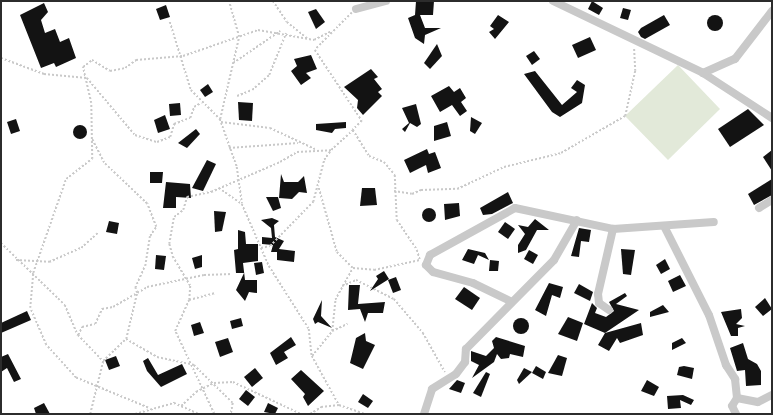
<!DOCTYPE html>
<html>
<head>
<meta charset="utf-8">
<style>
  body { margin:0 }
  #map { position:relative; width:773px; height:415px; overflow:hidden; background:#fff; font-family:Lato,sans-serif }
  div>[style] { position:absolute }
  .green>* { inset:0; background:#e2e9d9 }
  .building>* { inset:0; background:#131313 }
  .round { border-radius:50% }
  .path>* { height:1.5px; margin-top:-0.75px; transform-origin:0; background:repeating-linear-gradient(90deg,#c9c9c9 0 2px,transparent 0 4px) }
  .minor>* { height:8px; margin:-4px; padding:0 4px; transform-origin:4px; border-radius:4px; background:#c9c9c9 }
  span { translate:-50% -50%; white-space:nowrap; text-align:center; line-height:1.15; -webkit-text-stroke:4px #fff; paint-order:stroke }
  .frame { position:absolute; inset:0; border:2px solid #2c2c2c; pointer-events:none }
</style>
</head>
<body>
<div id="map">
  <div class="green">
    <div style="clip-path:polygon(678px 65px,720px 109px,668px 160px,625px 116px)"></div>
  </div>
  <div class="building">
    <div style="clip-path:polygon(416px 1px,434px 1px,433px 15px,420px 15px,425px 28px,441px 28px,425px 35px,424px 44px,415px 38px,408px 18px,415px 15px)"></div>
    <div style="clip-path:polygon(592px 1px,603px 8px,599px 15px,588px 9px)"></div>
    <div style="clip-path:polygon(44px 3px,48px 12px,41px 20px,45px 33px,55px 29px,60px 42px,69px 38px,76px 58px,56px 67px,54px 63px,41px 68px,20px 15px)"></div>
    <div style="clip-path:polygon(166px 5px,170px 17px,160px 20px,156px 9px)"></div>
    <div style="clip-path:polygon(623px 8px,631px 10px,628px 20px,620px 18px)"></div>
    <div style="clip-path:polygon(316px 9px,325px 22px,316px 29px,308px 12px)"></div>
    <div style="clip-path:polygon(498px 15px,509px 22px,495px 39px,489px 32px,494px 29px,490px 26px)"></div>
    <div style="clip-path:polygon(664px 15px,670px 25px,645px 39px,641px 37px,638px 32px,641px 28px)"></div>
    <div class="round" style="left:707px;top:15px;width:16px;height:16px"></div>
    <div style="clip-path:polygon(590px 37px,596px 50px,578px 58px,572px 45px)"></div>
    <div style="clip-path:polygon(437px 44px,442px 56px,430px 69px,424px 63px)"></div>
    <div style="clip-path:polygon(534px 51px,540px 59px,532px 65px,526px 56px)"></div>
    <div style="clip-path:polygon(311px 55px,317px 69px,306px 73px,311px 78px,301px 85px,291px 71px,297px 66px,294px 59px)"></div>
    <div style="clip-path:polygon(371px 69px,378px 77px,374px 79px,382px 89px,378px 92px,382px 96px,363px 115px,357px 108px,358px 100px,344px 87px)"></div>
    <div style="clip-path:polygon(535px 71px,562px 105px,577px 92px,571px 88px,577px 80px,585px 85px,582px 103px,560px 117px,552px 112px,524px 74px)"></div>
    <div style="clip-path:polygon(208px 84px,213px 92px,205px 97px,200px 90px)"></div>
    <div style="clip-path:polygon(449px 86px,454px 92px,460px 88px,466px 98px,461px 102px,467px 111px,460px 116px,452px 105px,440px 112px,431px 96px)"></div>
    <div style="clip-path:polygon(238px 102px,253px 103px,252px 121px,239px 120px)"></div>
    <div style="clip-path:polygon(180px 103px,181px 115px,170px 116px,169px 104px)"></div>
    <div style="clip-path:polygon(416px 104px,421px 124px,417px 127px,410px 123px,405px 132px,402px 129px,409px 123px,402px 108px)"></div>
    <div style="clip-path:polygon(748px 109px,764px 125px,730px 147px,718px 129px)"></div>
    <div style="clip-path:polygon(165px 115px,170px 129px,158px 133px,154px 120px)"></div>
    <div style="clip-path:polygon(471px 117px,482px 123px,475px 134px,470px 131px)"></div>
    <div style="clip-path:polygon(16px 119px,20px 131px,11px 134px,7px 122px)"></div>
    <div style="clip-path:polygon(346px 122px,346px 128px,335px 129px,332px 133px,316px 130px,316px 124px)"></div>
    <div style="clip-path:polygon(447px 122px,451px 136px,434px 141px,434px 126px)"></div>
    <div class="round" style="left:73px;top:125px;width:14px;height:14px"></div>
    <div style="clip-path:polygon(196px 129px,200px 134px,187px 148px,178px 143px)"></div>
    <div style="clip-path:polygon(427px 149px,429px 154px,435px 152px,441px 168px,428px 173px,426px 165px,410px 173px,404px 160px)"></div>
    <div style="clip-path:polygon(772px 150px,772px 171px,763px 157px)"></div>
    <div style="clip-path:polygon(207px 160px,216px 164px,203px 191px,192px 188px)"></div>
    <div style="clip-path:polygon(150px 172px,163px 172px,162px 183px,150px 183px)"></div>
    <div style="clip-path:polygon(281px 174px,284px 182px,298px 182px,304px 176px,307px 193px,299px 192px,292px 199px,279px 198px)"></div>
    <div style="clip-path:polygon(772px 179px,772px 195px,754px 205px,748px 194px)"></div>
    <div style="clip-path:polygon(166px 182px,190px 184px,191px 198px,176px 197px,176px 208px,163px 208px)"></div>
    <div style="clip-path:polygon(362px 188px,375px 188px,377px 205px,360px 206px)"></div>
    <div style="clip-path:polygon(508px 192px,513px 203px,492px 214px,483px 215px,480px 208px)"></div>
    <div style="clip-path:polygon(266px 197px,278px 197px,281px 208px,273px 211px)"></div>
    <div style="clip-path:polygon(459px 203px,460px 216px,445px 220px,444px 204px)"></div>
    <div class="round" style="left:422px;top:208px;width:14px;height:14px"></div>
    <div style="clip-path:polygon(214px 211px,226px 212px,222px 231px,215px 232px)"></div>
    <div style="clip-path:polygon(272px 218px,279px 221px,274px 225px,275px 237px,284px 241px,279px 249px,295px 251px,294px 262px,277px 260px,277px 252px,271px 252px,273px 245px,262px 244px,262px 237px,272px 238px,271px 228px,261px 220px)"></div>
    <div style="clip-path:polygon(535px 219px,549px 230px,537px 230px,526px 250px,518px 253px,518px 245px,525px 234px,518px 225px,528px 227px)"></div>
    <div style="clip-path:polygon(109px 221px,119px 223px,117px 234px,106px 232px)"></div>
    <div style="clip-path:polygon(505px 222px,515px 229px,508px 239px,498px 232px)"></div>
    <div style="clip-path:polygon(579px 228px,591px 230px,589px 242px,581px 241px,579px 257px,571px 256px)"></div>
    <div style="clip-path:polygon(238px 230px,245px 232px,246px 244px,258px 244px,258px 261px,243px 263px,245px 280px,257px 280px,257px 293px,249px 292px,245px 301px,236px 290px,244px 273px,236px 273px,234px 250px,238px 249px)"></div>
    <div style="clip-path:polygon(468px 249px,485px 253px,489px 260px,478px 255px,474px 264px,462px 260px)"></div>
    <div style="clip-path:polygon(621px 249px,635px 250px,631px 275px,623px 274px)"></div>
    <div style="clip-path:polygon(529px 250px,538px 255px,533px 264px,524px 259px)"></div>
    <div style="clip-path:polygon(156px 255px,166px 256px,164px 270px,155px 269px)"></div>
    <div style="clip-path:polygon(202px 255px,202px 267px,195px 269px,192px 258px)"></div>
    <div style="clip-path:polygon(665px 259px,670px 269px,661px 274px,656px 265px)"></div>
    <div style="clip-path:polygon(490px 260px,499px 261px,498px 271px,489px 271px)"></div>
    <div style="clip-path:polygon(262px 262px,264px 273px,256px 275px,254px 263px)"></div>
    <div style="clip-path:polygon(384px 271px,389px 279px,370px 291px,378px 279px,376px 276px)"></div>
    <div style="clip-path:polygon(680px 275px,686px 286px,673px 292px,668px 281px)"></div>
    <div style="clip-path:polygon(396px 277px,401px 290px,393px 293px,388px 280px)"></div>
    <div style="clip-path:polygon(549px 283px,563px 287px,560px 298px,552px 295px,546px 316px,535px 310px)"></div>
    <div style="clip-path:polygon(579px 284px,593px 292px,590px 301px,574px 293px)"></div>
    <div style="clip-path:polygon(349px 285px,360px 285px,358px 304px,385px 302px,383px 313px,368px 313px,365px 322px,360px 309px,348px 310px)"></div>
    <div style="clip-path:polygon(464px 287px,480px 298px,472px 310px,455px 299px)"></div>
    <div style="clip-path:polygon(625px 293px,627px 296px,616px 304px,639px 310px,605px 333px,584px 324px,592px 303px,597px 308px,595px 313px,606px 317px,614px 311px,609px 302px)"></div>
    <div style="clip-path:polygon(765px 298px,772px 309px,763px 316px,755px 307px)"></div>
    <div style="clip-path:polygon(322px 300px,321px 316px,332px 328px,318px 322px,315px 324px,313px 319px)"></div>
    <div style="clip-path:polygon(663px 305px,669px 312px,650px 317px,650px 312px)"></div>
    <div style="clip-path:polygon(741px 309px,742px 318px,736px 324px,745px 326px,738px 328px,738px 336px,731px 336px,721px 312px)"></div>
    <div style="clip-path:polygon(27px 311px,31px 320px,1px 333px,1px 323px)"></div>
    <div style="clip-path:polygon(568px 317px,583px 323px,577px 341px,558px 334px)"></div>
    <div style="clip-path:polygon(241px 318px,243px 326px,232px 329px,230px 321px)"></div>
    <div class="round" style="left:513px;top:318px;width:16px;height:16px"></div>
    <div style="clip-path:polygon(200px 322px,204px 333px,194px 336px,191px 325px)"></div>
    <div style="clip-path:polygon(641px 323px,643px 335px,620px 343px,617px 338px,609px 351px,598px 345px,605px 333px)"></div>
    <div style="clip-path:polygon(365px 333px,366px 341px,375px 345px,363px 369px,350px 363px,356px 338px)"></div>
    <div style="clip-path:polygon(291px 337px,296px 345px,284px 352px,288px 358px,276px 365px,270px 353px)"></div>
    <div style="clip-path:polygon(496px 337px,525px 346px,523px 357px,510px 354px,509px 358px,501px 359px,497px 354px,494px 362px,472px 378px,479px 365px,471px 361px,471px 351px,486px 356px,494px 348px,492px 341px)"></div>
    <div style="clip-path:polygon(228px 338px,233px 352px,220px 357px,215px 342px)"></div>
    <div style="clip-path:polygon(682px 338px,686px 343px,672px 350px,672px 343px)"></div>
    <div style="clip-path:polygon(743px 343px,748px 359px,757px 364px,761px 371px,761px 385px,746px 386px,745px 370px,737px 371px,730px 348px)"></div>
    <div style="clip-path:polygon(8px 354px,21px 379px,14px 382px,7px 368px,1px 372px,1px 357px)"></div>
    <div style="clip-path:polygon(558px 355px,567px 358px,562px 376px,548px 373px)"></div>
    <div style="clip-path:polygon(116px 356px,120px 366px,109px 370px,105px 360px)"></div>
    <div style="clip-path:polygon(148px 358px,158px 375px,182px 364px,187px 374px,161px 387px,147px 371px,143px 361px)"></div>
    <div style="clip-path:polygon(536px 366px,546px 372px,543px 379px,532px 373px)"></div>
    <div style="clip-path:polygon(684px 366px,694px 368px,692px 379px,677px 375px,679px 367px)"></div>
    <div style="clip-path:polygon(255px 368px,263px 378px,252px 387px,244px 377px)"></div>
    <div style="clip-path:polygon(524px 368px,532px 372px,519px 384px,517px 380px)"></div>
    <div style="clip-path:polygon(301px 370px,324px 391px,308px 406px,303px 397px,305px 394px,291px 379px)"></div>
    <div style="clip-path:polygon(486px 372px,490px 374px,481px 397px,473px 393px)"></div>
    <div style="clip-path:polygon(457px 380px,465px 383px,461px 393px,449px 389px)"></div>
    <div style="clip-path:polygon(647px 380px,659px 387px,654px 396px,641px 391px)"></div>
    <div style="clip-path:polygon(246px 390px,255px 397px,248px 406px,239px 399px)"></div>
    <div style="clip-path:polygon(363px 394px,373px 401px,368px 408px,358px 402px)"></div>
    <div style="clip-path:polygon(683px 395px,694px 400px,691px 405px,680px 400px,681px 408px,668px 409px,667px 396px)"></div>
    <div style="clip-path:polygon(44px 403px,50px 414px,36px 414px,34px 408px)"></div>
    <div style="clip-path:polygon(268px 403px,278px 408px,275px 414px,264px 412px)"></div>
  </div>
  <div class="path">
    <div style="left:273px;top:1px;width:25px;rotate:56deg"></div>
    <div style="left:287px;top:22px;width:26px;rotate:39deg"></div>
    <div style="left:352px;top:13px;width:52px;rotate:135deg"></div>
    <div style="left:315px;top:50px;width:85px;rotate:56.5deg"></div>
    <div style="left:362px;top:121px;width:13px;rotate:135deg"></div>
    <div style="left:353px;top:130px;width:31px;rotate:58deg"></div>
    <div style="left:369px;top:156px;width:16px;rotate:22deg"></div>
    <div style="left:384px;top:162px;width:17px;rotate:50deg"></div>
    <div style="left:395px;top:175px;width:45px;rotate:87.5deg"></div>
    <div style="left:397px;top:220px;width:36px;rotate:56deg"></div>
    <div style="left:417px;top:250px;width:10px;rotate:73deg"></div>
    <div style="left:170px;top:22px;width:71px;rotate:72.8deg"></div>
    <div style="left:191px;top:90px;width:41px;rotate:45deg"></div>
    <div style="left:220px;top:119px;width:51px;rotate:70.5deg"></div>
    <div style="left:237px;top:167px;width:37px;rotate:82deg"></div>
    <div style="left:242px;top:204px;width:68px;rotate:66.5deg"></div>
    <div style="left:269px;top:266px;width:75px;rotate:57.6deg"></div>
    <div style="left:309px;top:329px;width:27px;rotate:84deg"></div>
    <div style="left:312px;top:356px;width:56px;rotate:61.1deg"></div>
    <div style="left:339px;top:405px;width:28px;rotate:19deg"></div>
    <div style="left:1px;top:58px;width:46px;rotate:20.4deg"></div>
    <div style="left:44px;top:74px;width:43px;rotate:5.3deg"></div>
    <div style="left:87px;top:78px;width:75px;rotate:49.9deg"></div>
    <div style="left:135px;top:135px;width:23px;rotate:18deg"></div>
    <div style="left:157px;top:142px;width:14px;rotate:-21deg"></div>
    <div style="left:170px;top:137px;width:14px;rotate:-73deg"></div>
    <div style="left:174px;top:124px;width:17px;rotate:-21deg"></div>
    <div style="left:190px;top:118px;width:12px;rotate:-70deg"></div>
    <div style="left:194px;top:107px;width:8px;rotate:-30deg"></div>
    <div style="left:233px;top:63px;width:57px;rotate:-34.2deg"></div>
    <div style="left:237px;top:96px;width:16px;rotate:-22deg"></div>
    <div style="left:252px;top:90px;width:23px;rotate:-41deg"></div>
    <div style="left:269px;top:75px;width:45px;rotate:-68deg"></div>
    <div style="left:220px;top:119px;width:84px;rotate:-77deg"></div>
    <div style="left:239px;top:37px;width:37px;rotate:-106deg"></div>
    <div style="left:221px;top:122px;width:49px;rotate:7deg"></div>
    <div style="left:270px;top:128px;width:50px;rotate:25deg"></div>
    <div style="left:229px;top:148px;width:69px;rotate:-4.1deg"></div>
    <div style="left:219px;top:188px;width:28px;rotate:35deg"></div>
    <div style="left:319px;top:188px;width:66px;rotate:74.3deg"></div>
    <div style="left:337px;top:252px;width:23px;rotate:45deg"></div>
    <div style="left:394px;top:191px;width:18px;rotate:9deg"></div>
    <div style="left:412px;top:194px;width:10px;rotate:-24deg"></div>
    <div style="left:421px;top:190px;width:36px;rotate:-2deg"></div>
    <div style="left:457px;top:189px;width:52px;rotate:-25.1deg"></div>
    <div style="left:504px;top:167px;width:59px;rotate:-13.8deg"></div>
    <div style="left:561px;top:153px;width:74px;rotate:-30deg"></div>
    <div style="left:625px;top:116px;width:46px;rotate:-77.5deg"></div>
    <div style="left:635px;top:71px;width:22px;rotate:-93deg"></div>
    <div style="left:1px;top:243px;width:89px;rotate:44.1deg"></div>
    <div style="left:65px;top:305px;width:33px;rotate:67deg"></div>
    <div style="left:78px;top:335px;width:36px;rotate:46deg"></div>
    <div style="left:261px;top:248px;width:9px;rotate:-13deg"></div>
    <div style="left:270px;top:246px;width:62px;rotate:-45.7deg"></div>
    <div style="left:313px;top:202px;width:43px;rotate:-75.3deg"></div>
    <div style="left:324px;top:160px;width:12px;rotate:-55deg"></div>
    <div style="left:16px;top:260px;width:33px;rotate:3deg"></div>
    <div style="left:49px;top:262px;width:35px;rotate:-24deg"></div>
    <div style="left:81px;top:248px;width:24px;rotate:-42deg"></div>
    <div style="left:342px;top:286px;width:15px;rotate:-23deg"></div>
    <div style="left:356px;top:280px;width:42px;rotate:26.6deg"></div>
    <div style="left:394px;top:299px;width:45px;rotate:49.5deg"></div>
    <div style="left:423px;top:333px;width:45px;rotate:60.6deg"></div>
    <div style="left:189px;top:300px;width:14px;rotate:-86deg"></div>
    <div style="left:190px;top:286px;width:33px;rotate:-121deg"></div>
    <div style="left:173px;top:258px;width:15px;rotate:-106deg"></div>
    <div style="left:169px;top:244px;width:27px;rotate:-80deg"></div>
    <div style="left:174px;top:217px;width:11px;rotate:-38deg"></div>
    <div style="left:183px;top:210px;width:14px;rotate:-73deg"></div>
    <div style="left:187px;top:197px;width:25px;rotate:-12deg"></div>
    <div style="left:211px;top:192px;width:75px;rotate:-23.5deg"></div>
    <div style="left:280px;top:162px;width:20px;rotate:-30deg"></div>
    <div style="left:297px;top:152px;width:34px;rotate:-3deg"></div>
    <div style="left:331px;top:150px;width:30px;rotate:-42deg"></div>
    <div style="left:332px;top:331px;width:31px;rotate:-84deg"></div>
    <div style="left:335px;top:300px;width:37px;rotate:-61deg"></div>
    <div style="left:353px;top:268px;width:21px;rotate:5deg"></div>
    <div style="left:374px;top:270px;width:47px;rotate:-12.3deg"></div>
    <div style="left:78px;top:335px;width:9px;rotate:-63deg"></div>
    <div style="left:82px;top:327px;width:13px;rotate:-13deg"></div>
    <div style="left:95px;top:324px;width:17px;rotate:-65deg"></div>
    <div style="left:102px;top:309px;width:11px;rotate:-10deg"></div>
    <div style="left:113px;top:307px;width:39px;rotate:-30deg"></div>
    <div style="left:147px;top:287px;width:58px;rotate:-11.9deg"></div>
    <div style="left:204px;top:275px;width:28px;rotate:-2deg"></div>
    <div style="left:126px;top:339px;width:36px;rotate:30deg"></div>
    <div style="left:157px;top:357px;width:38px;rotate:12deg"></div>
    <div style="left:194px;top:365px;width:54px;rotate:44.3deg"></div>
    <div style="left:233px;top:403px;width:11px;rotate:100deg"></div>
    <div style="left:312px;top:356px;width:32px;rotate:-51deg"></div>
    <div style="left:332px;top:331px;width:17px;rotate:-25deg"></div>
    <div style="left:181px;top:406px;width:21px;rotate:-43deg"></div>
    <div style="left:196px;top:392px;width:20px;rotate:-27deg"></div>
    <div style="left:214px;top:383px;width:19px;rotate:-3deg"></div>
    <div style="left:233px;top:382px;width:75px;rotate:25.2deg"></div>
    <div style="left:148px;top:408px;width:78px;rotate:-157.4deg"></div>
    <div style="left:76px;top:378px;width:45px;rotate:-132.3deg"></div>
    <div style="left:46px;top:345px;width:40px;rotate:-113.4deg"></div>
    <div style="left:30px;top:308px;width:35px;rotate:-85deg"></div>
    <div style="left:33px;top:273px;width:100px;rotate:-70.7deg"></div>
    <div style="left:66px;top:179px;width:33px;rotate:-38deg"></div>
    <div style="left:92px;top:159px;width:56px;rotate:-91deg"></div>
    <div style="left:91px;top:103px;width:37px;rotate:-103deg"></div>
    <div style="left:83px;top:67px;width:11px;rotate:-38deg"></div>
    <div style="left:92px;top:60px;width:21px;rotate:31deg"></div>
    <div style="left:110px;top:71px;width:15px;rotate:-11deg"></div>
    <div style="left:125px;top:68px;width:14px;rotate:-36deg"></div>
    <div style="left:136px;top:60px;width:47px;rotate:-4.9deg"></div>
    <div style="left:183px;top:56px;width:79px;rotate:-19.1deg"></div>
    <div style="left:258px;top:30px;width:57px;rotate:10.1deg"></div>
    <div style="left:314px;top:40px;width:20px;rotate:-27deg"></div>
    <div style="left:90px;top:414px;width:55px;rotate:-76.2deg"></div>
    <div style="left:103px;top:361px;width:32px;rotate:-44deg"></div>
    <div style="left:126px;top:339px;width:47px;rotate:-76.6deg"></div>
    <div style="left:137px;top:293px;width:5px;rotate:-112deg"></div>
    <div style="left:135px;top:288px;width:24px;rotate:-66deg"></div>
    <div style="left:145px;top:266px;width:30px;rotate:-81deg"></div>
    <div style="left:150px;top:236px;width:11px;rotate:-56deg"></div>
    <div style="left:156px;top:227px;width:25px;rotate:-111deg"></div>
    <div style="left:147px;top:204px;width:59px;rotate:-136.4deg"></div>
    <div style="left:104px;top:163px;width:28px;rotate:-117deg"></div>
    <div style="left:135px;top:414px;width:41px;rotate:-15.8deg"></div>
    <div style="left:174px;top:403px;width:27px;rotate:24deg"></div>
    <div style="left:214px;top:414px;width:92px;rotate:-115.2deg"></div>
    <div style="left:175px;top:331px;width:34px;rotate:-66deg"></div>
    <div style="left:189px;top:300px;width:27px;rotate:-15deg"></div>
    <div style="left:310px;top:414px;width:13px;rotate:-32deg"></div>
    <div style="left:321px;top:407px;width:18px;rotate:-6deg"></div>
  </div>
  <div class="minor">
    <div style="left:553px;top:1px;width:166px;rotate:25.6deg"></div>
    <div style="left:703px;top:73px;width:82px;rotate:33.1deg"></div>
    <div style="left:356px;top:9px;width:31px;rotate:-15deg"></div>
    <div style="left:703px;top:73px;width:35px;rotate:-24deg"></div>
    <div style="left:735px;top:59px;width:61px;rotate:-52.4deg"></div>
    <div style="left:759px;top:208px;width:15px;rotate:-32deg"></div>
    <div style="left:665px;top:228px;width:97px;rotate:63.2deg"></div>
    <div style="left:709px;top:315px;width:53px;rotate:71.2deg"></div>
    <div style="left:726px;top:365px;width:17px;rotate:57deg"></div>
    <div style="left:735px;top:379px;width:19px;rotate:84deg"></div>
    <div style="left:737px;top:398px;width:9px;rotate:122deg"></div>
    <div style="left:732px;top:406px;width:9px;rotate:63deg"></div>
    <div style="left:510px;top:301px;width:41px;rotate:-154.1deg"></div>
    <div style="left:473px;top:283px;width:41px;rotate:-164.6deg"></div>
    <div style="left:433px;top:272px;width:10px;rotate:-135deg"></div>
    <div style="left:426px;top:265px;width:11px;rotate:-68deg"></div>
    <div style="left:430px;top:255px;width:97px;rotate:-28.9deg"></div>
    <div style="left:515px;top:208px;width:100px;rotate:12.1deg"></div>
    <div style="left:613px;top:229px;width:101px;rotate:-4deg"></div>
    <div style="left:609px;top:310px;width:12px;rotate:-145deg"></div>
    <div style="left:599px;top:303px;width:9px;rotate:-96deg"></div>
    <div style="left:598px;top:294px;width:67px;rotate:-77deg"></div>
    <div style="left:737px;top:398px;width:21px;rotate:11deg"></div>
    <div style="left:758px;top:402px;width:16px;rotate:-27deg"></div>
    <div style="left:424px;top:414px;width:26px;rotate:-72deg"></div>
    <div style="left:432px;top:389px;width:28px;rotate:-32deg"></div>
    <div style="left:456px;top:374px;width:15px;rotate:-53deg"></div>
    <div style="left:465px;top:362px;width:13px;rotate:-86deg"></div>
    <div style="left:466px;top:349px;width:125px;rotate:-45.3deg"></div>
    <div style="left:554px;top:260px;width:46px;rotate:-60.1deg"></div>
  </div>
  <div class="frame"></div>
</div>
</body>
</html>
